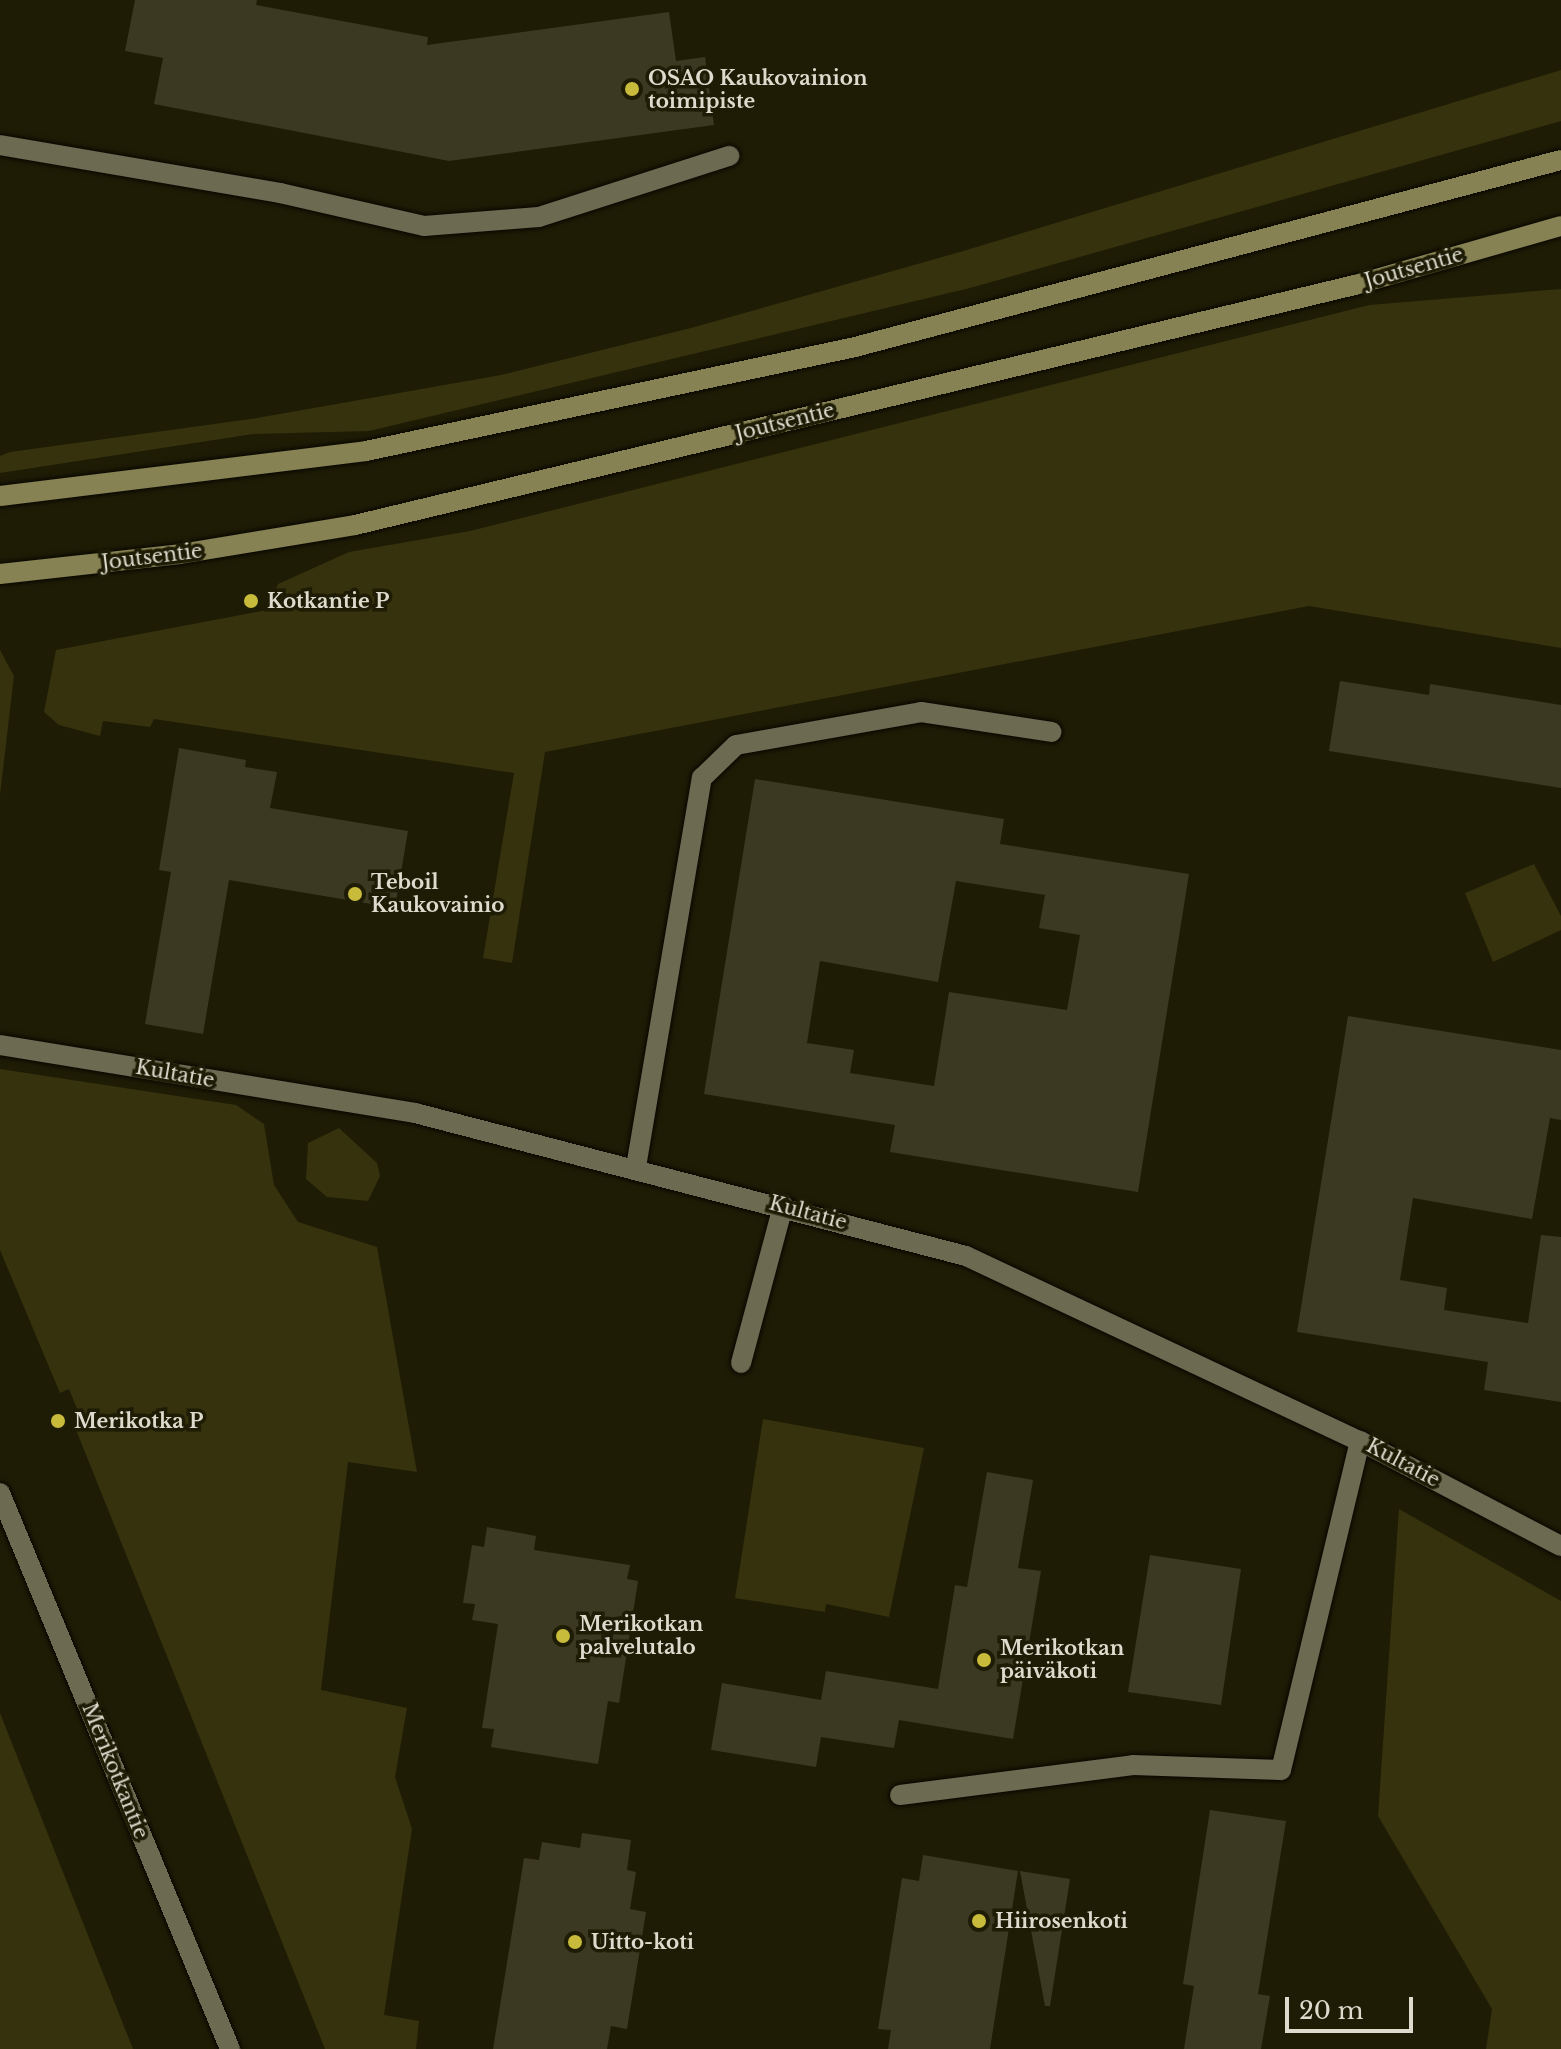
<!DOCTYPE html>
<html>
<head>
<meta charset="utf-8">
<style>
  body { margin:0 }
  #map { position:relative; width:1561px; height:2049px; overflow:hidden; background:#1e1c05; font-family:"Libre Baskerville",serif }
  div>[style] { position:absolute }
  .green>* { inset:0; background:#35320d }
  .building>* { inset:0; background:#3c3922 }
  .roads { filter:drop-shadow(0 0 2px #080600) drop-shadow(0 0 2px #080600) }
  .service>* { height:20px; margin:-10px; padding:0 10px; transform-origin:10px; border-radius:10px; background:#6c6a51 }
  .minor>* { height:20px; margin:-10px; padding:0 10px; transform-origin:10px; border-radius:10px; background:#6c6a51 }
  .tertiary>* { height:20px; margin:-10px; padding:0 10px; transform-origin:10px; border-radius:10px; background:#6c6a51 }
  .secondary>* { height:20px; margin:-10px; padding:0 10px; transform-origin:10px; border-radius:10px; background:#868253 }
  .dots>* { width:22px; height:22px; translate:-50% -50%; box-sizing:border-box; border:4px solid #1e1c05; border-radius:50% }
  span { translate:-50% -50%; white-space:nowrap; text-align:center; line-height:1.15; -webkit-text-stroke:7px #1e1c05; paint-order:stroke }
  .poi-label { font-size:20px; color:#dcdbcd; font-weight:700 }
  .left { translate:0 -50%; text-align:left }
  .street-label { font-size:20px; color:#dcdbcd }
  .scale { position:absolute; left:1285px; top:1997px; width:128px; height:36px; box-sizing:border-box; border:4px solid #dcdbcd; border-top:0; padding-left:10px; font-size:24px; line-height:28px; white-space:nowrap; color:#dcdbcd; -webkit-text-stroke:6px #1e1c05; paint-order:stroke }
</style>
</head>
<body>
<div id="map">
  <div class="green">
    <div style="clip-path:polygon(1561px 70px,1561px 121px,970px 288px,369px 431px,253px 434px,0 473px,0 456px,10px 452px,257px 418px,501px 375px,691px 328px,960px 252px)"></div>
    <div style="clip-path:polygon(1561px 289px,1561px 648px,1309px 606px,545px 752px,512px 963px,483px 958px,514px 773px,154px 719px,150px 727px,103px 721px,100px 736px,59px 725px,44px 712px,56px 650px,267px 610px,278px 584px,349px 552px,470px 531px,1369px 305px)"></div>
    <div style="clip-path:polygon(0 650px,14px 676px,0 795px)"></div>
    <div style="clip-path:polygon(1534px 864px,1561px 916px,1561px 930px,1493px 962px,1465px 893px)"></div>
    <div style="clip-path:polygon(0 1069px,236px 1105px,264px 1124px,274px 1185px,298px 1222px,377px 1247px,417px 1472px,348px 1462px,321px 1690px,407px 1708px,395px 1777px,412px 1829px,384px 2015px,419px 2021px,416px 2049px,325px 2049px,74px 1425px,82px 1421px,69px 1389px,60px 1393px,0 1250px)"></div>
    <div style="clip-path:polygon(339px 1128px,377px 1163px,380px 1176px,368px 1201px,327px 1197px,306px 1179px,308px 1143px)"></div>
    <div style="clip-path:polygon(763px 1419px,924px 1448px,889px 1617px,826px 1604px,825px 1612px,735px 1598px)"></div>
    <div style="clip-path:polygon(1399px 1509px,1561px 1601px,1561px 2049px,1486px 2049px,1492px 2009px,1378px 1816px)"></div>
    <div style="clip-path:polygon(0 1713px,133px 2049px,0 2049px)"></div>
  </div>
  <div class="building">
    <div style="clip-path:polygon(135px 0,257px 0,256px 5px,428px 37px,427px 45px,669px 12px,676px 61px,705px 57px,714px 125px,449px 161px,154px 104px,163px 58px,125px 51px)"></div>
    <div style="clip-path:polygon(1340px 681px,1429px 695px,1430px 684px,1561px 705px,1561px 788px,1329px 751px)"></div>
    <div style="clip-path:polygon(179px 748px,246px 760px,245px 767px,277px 772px,270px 808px,408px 831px,395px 908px,229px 880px,203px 1034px,145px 1024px,171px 872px,159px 870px)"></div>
    <div style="clip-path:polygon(evenodd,755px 779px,1004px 819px,1000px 844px,1189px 874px,1138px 1192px,890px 1152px,895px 1125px,704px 1094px,755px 779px,956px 881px,1045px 895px,1039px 928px,1080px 935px,1067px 1010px,949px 992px,934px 1086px,850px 1073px,854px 1050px,807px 1043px,820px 961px,938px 982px,956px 881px)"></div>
    <div style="clip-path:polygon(1348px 1016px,1561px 1050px,1561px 1120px,1550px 1118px,1532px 1219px,1413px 1198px,1400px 1280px,1447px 1288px,1444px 1310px,1528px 1323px,1541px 1235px,1561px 1237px,1561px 1402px,1484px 1390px,1488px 1362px,1297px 1332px)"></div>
    <div style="clip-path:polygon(987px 1472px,1033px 1480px,1018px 1568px,1041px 1571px,1013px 1739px,899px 1720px,894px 1748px,821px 1737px,816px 1767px,711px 1750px,722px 1683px,821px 1700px,826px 1671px,938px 1689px,955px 1585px,967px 1587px)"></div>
    <div style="clip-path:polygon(487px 1527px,536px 1536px,534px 1550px,630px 1565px,627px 1579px,638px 1581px,619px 1703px,608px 1701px,598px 1764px,491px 1747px,494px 1729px,482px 1728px,498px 1624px,472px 1620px,475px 1604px,463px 1603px,472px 1545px,484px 1547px)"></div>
    <div style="clip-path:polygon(1150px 1555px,1241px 1569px,1221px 1705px,1128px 1692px)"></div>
    <div style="clip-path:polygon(1210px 1810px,1286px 1821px,1258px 1994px,1270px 1996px,1261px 2049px,1184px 2049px,1194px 1986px,1183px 1984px)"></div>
    <div style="clip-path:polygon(582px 1833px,631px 1840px,627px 1870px,636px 1872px,630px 1909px,646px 1912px,627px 2029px,611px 2026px,607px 2049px,493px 2049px,524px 1858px,539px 1860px,542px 1842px,580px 1848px)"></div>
    <div style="clip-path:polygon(923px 1855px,1018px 1871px,990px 2049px,888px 2049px,891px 2030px,878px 2029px,902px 1878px,919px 1881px)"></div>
    <div style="clip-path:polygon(1020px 1871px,1070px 1879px,1050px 2006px,1045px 2006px)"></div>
  </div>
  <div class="roads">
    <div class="service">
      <div style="left:0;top:145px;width:284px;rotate:9.7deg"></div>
      <div style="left:280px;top:193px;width:148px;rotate:12.9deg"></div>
      <div style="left:424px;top:226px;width:115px;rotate:-4.5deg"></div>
      <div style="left:539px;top:217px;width:200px;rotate:-17.8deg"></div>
      <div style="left:636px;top:1167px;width:395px;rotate:-80.4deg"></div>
      <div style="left:702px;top:778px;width:47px;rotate:-44.1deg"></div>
      <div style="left:736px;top:745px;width:188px;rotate:-10.1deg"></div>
      <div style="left:921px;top:712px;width:132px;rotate:8.7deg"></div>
      <div style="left:741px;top:1363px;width:163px;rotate:-75deg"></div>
      <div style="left:900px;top:1795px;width:235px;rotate:-7.3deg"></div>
      <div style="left:1133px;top:1765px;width:148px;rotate:1.9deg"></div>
      <div style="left:1281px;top:1770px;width:338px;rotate:-76.5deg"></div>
    </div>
    <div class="minor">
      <div style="left:0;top:1045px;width:421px;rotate:9.3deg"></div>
      <div style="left:415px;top:1113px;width:569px;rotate:14.55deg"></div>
      <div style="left:966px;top:1256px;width:435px;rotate:25.2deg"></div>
      <div style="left:1360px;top:1441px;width:227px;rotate:27.6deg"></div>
    </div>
    <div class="tertiary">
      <div style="left:0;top:1493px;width:602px;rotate:67.53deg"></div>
    </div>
    <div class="secondary">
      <div style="left:0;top:496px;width:369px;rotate:-7deg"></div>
      <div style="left:366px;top:451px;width:500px;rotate:-12deg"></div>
      <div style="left:855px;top:347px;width:730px;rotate:-14.84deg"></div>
      <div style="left:0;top:574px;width:181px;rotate:-6.3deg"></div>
      <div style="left:180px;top:554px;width:177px;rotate:-9.4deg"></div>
      <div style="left:355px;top:525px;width:1028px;rotate:-13.5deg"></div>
      <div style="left:1355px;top:285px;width:214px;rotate:-16deg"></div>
    </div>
  </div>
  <div class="dots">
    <div style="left:632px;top:89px;background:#c8bb3b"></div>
    <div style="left:251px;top:601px;background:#c8bb3b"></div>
    <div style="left:355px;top:894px;background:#c8bb3b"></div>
    <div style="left:58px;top:1421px;background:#c8bb3b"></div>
    <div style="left:563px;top:1636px;background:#c8bb3b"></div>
    <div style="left:984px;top:1660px;background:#c8bb3b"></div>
    <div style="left:979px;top:1921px;background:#c8bb3b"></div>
    <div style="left:575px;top:1942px;background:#c8bb3b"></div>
  </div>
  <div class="poi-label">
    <span class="left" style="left:648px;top:90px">OSAO Kaukovainion<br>toimipiste</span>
    <span class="left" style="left:267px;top:601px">Kotkantie P</span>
    <span class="left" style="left:371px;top:894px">Teboil<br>Kaukovainio</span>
    <span class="left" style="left:74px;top:1421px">Merikotka P</span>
    <span class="left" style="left:579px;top:1636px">Merikotkan<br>palvelutalo</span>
    <span class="left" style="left:1000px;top:1660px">Merikotkan<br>päiväkoti</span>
    <span class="left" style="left:995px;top:1921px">Hiirosenkoti</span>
    <span class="left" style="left:591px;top:1942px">Uitto-koti</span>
  </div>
  <div class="street-label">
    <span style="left:1414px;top:268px;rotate:-16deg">Joutsentie</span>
    <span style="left:785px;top:422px;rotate:-14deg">Joutsentie</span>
    <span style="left:152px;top:557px;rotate:-7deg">Joutsentie</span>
    <span style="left:175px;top:1074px;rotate:10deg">Kultatie</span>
    <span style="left:808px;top:1213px;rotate:15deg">Kultatie</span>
    <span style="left:1403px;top:1463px;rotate:28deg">Kultatie</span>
    <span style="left:115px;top:1771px;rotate:68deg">Merikotkantie</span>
  </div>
  <div class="scale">20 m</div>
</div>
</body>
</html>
